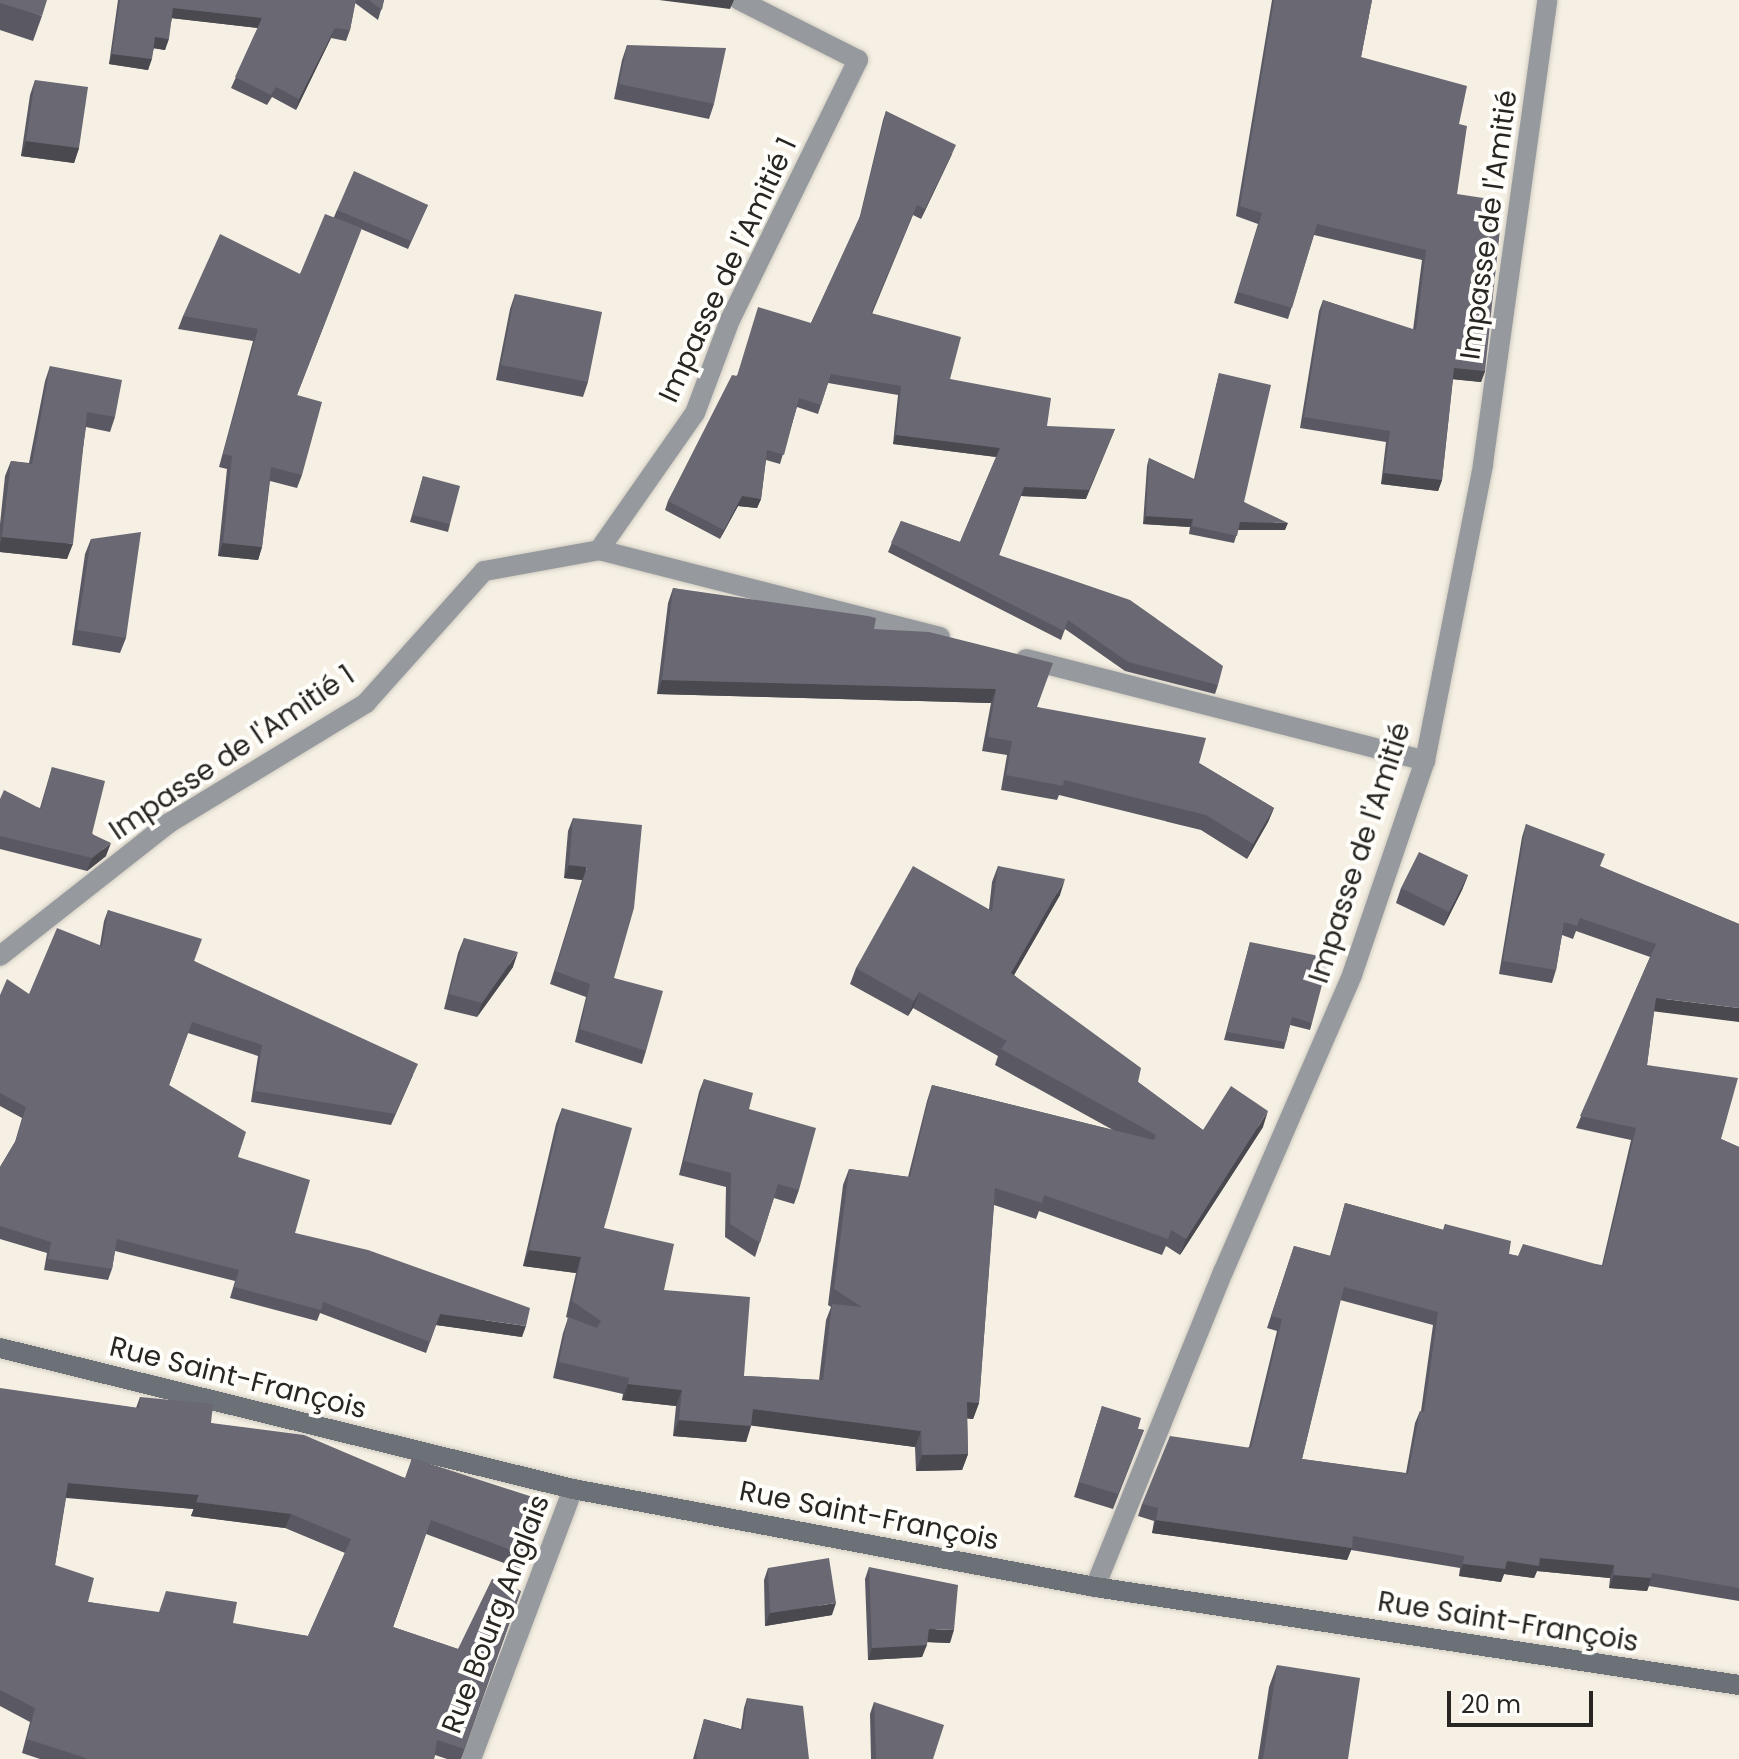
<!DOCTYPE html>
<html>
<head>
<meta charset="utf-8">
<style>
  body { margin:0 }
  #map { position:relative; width:1739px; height:1759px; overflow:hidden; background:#f6f0e4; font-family:Poppins,sans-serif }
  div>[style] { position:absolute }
  .roads { filter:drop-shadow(0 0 2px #d1ccc1) drop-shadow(0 0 2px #d1ccc1) }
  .lane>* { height:20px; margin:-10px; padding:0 10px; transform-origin:10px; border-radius:10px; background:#969a9e }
  .street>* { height:20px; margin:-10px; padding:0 10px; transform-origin:10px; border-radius:10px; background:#969a9e }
  .secondary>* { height:20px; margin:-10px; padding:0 10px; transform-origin:10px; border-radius:10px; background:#6b7177 }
  .wall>* { inset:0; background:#5a5963 }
  .shaded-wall>* { inset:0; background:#4a4950 }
  .building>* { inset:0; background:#696873 }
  span { translate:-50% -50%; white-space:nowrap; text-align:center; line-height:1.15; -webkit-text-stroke:8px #fffefb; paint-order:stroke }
  .street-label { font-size:28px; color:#282622 }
  .scale { position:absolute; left:1447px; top:1691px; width:146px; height:36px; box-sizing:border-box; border:4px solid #282622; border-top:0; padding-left:10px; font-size:24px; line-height:28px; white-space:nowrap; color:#282622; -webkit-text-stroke:6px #fffefb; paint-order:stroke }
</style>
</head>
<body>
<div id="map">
  <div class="roads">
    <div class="lane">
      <div style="left:599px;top:550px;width:352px;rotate:14.3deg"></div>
      <div style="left:1026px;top:659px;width:412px;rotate:14.3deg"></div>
    </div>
    <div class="street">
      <div style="left:0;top:956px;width:215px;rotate:-38.2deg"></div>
      <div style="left:169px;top:823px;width:231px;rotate:-31.3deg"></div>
      <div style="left:366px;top:703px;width:177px;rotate:-48.2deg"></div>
      <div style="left:484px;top:571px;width:117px;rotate:-10.3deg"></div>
      <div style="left:599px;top:550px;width:167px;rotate:-55deg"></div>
      <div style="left:695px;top:413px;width:99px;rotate:-69.4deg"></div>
      <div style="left:730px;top:320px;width:290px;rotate:-63.8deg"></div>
      <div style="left:858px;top:60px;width:133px;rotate:-153.2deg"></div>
      <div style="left:1095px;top:1587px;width:340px;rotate:-67.9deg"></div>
      <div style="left:1223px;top:1272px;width:324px;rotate:-66.5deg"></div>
      <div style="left:1352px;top:975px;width:226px;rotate:-71.2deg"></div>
      <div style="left:1425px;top:761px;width:303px;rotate:-78.9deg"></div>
      <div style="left:1483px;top:464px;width:468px;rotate:-82.1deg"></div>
      <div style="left:471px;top:1759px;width:289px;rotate:-69.3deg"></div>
    </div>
    <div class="secondary">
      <div style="left:0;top:1348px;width:590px;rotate:13.82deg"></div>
      <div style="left:573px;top:1489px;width:531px;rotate:10.63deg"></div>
      <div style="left:1095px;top:1587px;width:651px;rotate:8.65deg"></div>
    </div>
  </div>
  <div class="wall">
    <div style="clip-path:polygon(0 0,42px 16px,33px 41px,0 30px)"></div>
    <div style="clip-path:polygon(118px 0,384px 0,378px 20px,355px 3px,350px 30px,346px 41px,331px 38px,296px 110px,272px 97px,267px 105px,231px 88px,258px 28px,172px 18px,165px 50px,154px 48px,148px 70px,109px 64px)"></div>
    <div style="clip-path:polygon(1272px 0,1372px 0,1361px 57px,1459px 124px,1457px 194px,1485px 371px,1481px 382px,1453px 379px,1442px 480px,1438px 491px,1381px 484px,1386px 442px,1300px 428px,1319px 311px,1323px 300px,1413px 330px,1422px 260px,1314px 235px,1288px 319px,1234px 303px,1258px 224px,1236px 216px)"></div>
    <div style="clip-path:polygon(627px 45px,714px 104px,709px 119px,614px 99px,622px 60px)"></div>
    <div style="clip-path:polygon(35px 80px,79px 148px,74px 163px,21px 156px,30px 95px)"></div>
    <div style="clip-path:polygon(886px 111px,952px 154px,921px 219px,913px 215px,872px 314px,950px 379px,1047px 426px,1086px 499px,1021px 496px,999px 555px,1218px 685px,1215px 694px,1125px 671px,1065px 629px,1061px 640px,888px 552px,901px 521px,960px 542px,996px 457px,893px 444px,898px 395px,828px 383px,818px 414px,797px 407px,780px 464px,766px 460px,761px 499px,757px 508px,738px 506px,720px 539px,665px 510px,668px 501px,736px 376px,811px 323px,859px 220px,883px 120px)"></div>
    <div style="clip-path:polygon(428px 205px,408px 249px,361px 229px,297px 395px,302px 475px,297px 488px,270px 481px,262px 547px,258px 560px,218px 556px,227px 469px,219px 467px,253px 341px,178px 329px,183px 316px,300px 274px,334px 217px,337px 210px)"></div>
    <div style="clip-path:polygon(515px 294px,588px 382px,583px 397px,496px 380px,510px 309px)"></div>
    <div style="clip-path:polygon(50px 366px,115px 417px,110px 432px,86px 427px,67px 559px,0 552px,0 524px,5px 476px,11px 461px,29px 463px,45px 381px)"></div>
    <div style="clip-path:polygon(1219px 373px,1244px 502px,1285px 530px,1238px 530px,1234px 543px,1189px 534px,1190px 527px,1143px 524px,1147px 466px,1149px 458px,1194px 479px)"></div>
    <div style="clip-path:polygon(423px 476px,450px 524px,448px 532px,410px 522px)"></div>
    <div style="clip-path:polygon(91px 539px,126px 638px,120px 653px,72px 645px,85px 554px)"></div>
    <div style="clip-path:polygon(673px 588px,874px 629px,1037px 707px,1199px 763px,1274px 808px,1268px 822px,1247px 859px,1201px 830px,1059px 795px,1057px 800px,1001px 790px,1007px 755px,982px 751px,991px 703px,657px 694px,668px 603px)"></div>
    <div style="clip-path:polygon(52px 767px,106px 856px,87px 871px,0 849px,0 799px,40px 808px)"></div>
    <div style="clip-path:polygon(573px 818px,614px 978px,646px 1051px,642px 1064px,575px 1042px,586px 997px,550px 984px,582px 880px,564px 878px,568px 831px)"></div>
    <div style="clip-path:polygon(evenodd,1526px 824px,1601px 867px,1739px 924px,1654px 1011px,1647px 1065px,1721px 1139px,1739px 1147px,1739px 1601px,1649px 1586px,1647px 1591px,1609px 1588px,1610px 1578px,1537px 1571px,1534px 1578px,1504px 1574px,1501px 1582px,1459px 1576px,1460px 1568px,1351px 1550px,1347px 1560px,1152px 1533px,1154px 1521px,1138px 1516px,1142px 1504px,1249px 1447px,1277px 1331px,1267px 1328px,1294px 1246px,1330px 1256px,1345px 1203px,1443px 1230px,1445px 1224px,1509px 1254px,1518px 1256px,1602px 1265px,1631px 1140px,1576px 1128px,1650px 957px,1576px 931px,1573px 939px,1562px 935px,1556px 970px,1552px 983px,1499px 974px,1522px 837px,1526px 824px,1340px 1300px,1433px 1325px,1421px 1411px,1420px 1411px,1415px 1423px,1406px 1473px,1302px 1459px,1340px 1300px)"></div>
    <div style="clip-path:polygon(998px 866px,1060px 895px,1014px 975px,1138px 1082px,1203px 1130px,1263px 1127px,1180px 1255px,1166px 1246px,1162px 1255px,1039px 1211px,1036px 1219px,994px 1205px,979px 1403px,973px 1419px,967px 1418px,968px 1454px,962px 1470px,916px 1471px,915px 1447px,751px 1425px,746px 1442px,673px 1436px,676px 1406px,622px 1400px,623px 1394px,553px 1378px,563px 1333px,568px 1318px,566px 1317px,576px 1273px,523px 1266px,556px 1124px,562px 1108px,604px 1228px,744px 1376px,819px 1380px,826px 1320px,831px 1307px,828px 1305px,843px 1185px,849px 1169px,908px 1177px,927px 1101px,932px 1085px,1113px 1130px,995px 1065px,998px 1056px,913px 1008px,908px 1016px,850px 984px,856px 968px,989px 909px,992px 882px)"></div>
    <div style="clip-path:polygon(1468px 875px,1462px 890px,1444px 926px,1396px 903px,1401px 888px)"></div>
    <div style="clip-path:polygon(108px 910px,194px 961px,413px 1075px,391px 1125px,251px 1102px,258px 1056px,188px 1033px,169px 1085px,238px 1157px,295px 1233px,522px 1337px,436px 1325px,426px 1353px,320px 1313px,317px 1321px,230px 1298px,235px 1281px,115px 1251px,112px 1269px,108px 1280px,44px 1270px,47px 1253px,0 1239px,0 1167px,15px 1142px,22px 1118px,0 1106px,0 995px,29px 994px,100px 945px,104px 921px)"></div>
    <div style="clip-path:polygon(464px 938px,513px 967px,477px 1017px,444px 1009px,458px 953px)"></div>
    <div style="clip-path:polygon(1250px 942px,1312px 1023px,1310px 1030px,1290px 1025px,1284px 1049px,1224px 1040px)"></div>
    <div style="clip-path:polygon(704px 1079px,749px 1109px,799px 1190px,794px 1204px,774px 1198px,755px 1257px,725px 1237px,726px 1187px,679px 1175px,699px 1092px)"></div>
    <div style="clip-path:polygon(evenodd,0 1389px,136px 1408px,140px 1397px,211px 1423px,405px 1478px,545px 1501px,520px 1569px,426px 1534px,393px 1627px,458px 1649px,521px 1591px,461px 1759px,447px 1759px,435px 1755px,434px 1759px,40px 1759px,22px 1753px,30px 1722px,0 1706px,0 1389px,66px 1498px,194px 1509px,191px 1516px,285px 1528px,345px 1553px,308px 1636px,88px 1602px,55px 1565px,66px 1498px)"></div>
    <div style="clip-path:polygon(1102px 1406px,1138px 1429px,1144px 1430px,1113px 1509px,1074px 1497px)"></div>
    <div style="clip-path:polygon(869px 1567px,950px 1643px,927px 1642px,922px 1657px,868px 1660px,865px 1579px)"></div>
    <div style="clip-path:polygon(768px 1568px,832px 1615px,765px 1626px,764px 1580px)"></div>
    <div style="clip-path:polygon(1277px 1665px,1348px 1759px,1258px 1759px,1269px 1687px)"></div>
    <div style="clip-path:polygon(747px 1698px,809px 1759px,693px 1759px,704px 1719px,741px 1729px,744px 1708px)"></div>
    <div style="clip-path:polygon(874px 1702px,933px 1759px,871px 1759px,870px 1714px)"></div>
  </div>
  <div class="shaded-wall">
    <div style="clip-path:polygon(659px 0,734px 0,730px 9px)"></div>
    <div style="clip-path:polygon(173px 8px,262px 18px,259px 28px,170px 18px)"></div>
    <div style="clip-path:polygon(335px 28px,331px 38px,296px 110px,299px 99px)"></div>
    <div style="clip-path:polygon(155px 37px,169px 39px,165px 50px,152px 48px)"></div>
    <div style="clip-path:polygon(112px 54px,152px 59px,148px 70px,109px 64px)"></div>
    <div style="clip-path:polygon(26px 141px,79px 148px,74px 163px,21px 156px)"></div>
    <div style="clip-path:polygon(956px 145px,952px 154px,921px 219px,925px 209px)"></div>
    <div style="clip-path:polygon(1454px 368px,1485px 371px,1481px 382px,1450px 379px)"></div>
    <div style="clip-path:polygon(1115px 429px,1086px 499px,1021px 496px,1024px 487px)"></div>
    <div style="clip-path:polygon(896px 435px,1000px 448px,997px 457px,893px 444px)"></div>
    <div style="clip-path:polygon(1384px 473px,1442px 480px,1438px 491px,1381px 484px)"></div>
    <div style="clip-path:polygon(742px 496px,761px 499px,757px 508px,738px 506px,720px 539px,724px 530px)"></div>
    <div style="clip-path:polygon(1146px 516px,1193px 519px,1190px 527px,1143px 524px)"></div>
    <div style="clip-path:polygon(1240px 522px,1288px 523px,1285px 530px,1237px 530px)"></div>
    <div style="clip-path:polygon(2px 537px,73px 544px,67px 559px,0 552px,0 544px)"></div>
    <div style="clip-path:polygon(223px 543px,262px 547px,258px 560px,218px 556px)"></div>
    <div style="clip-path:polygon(662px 680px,996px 689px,991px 703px,657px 694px)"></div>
    <div style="clip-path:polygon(1274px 808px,1268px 822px,1247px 859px,1253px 844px)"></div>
    <div style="clip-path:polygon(111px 843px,106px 856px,87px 871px,92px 858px)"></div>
    <div style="clip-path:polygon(569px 865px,587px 867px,582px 880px,564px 878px)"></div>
    <div style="clip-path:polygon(1468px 875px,1462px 890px,1444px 926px,1449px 912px)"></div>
    <div style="clip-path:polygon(1065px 879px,1060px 895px,1006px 989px,1011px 973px)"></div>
    <div style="clip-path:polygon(518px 952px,513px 967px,477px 1017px,482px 1003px)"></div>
    <div style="clip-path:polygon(919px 992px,913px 1008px,908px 1016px,914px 1001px)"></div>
    <div style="clip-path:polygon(1656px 998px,1739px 1008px,1739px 1022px,1651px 1011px)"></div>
    <div style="clip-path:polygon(1268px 1111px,1263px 1127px,1180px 1255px,1186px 1239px)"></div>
    <div style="clip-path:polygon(529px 1250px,581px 1257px,576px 1273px,523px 1266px)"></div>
    <div style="clip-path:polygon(440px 1314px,526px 1326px,522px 1337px,436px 1325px)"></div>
    <div style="clip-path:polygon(628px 1384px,682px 1390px,676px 1406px,622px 1400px)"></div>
    <div style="clip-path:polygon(967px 1402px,979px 1403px,973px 1419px,961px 1418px)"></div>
    <div style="clip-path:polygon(753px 1409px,921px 1431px,915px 1447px,747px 1425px)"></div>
    <div style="clip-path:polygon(679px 1420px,751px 1426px,746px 1442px,673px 1436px)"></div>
    <div style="clip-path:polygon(968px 1454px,962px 1470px,916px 1471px,922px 1455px)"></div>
    <div style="clip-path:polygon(68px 1483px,199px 1495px,194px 1509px,63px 1497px)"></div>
    <div style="clip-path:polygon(196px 1502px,291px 1514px,285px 1528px,191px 1516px)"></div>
    <div style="clip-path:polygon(1156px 1520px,1352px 1548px,1347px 1560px,1152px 1533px)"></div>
    <div style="clip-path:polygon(1540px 1558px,1614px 1565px,1610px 1578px,1537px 1571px,1534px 1578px,1504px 1574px,1501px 1582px,1459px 1576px,1463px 1564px)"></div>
    <div style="clip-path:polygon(1614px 1575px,1651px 1578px,1647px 1591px,1609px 1588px)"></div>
    <div style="clip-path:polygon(836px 1603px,832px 1615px,765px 1626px,770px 1613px)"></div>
    <div style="clip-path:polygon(929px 1629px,954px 1630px,950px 1643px,925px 1642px)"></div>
    <div style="clip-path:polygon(927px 1645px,922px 1657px,868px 1660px,872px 1648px)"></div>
  </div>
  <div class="building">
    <div style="clip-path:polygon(0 0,47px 0,42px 16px,0 3px)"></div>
    <div style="clip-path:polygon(120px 0,356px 0,350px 30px,335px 28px,299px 99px,276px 87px,271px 95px,235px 77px,262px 18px,173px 8px,169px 39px,155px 37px,152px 59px,112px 54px)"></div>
    <div style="clip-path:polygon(369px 0,384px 0,382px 10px)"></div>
    <div style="clip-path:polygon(1274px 0,1372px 0,1361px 57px,1467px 86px,1459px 124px,1467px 126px,1457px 194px,1503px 201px,1485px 371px,1454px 368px,1442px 480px,1384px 473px,1390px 431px,1304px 417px,1323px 300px,1416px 330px,1426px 250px,1317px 224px,1292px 308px,1238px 292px,1262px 213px,1240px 206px)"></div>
    <div style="clip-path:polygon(627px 45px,726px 48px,714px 104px,619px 84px)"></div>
    <div style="clip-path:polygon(35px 80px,88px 87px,79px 148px,26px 141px)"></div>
    <div style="clip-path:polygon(886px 111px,956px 145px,925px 209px,917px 205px,871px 313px,961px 337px,950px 379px,1051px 398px,1047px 426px,1115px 429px,1089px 490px,1024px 487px,999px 555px,1130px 600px,1223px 666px,1218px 685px,1128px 662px,1068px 620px,1064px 631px,891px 543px,901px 521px,960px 542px,1000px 448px,896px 435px,901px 386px,831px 374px,821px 405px,799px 398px,784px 455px,767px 450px,761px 499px,742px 496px,724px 530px,668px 501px,732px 375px,737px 376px,758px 307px,811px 323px,861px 214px)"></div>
    <div style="clip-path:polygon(354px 171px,428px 205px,411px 241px,337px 210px)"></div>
    <div style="clip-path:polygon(325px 214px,362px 228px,297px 395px,322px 402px,302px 475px,271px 467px,262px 547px,223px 543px,232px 456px,223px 454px,258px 329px,183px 316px,220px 234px,300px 274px)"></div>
    <div style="clip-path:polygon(515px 294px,602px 312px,588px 382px,501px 365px)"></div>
    <div style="clip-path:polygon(50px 366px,122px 380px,115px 417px,87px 412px,73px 544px,2px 537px,11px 461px,32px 464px)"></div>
    <div style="clip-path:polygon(1219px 373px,1271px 385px,1244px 502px,1288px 523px,1240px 522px,1237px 536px,1192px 526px,1193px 519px,1146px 516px,1149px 458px,1195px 480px)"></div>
    <div style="clip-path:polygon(423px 476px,460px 486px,450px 524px,413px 515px)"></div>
    <div style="clip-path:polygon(141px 532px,126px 638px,77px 630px,91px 539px)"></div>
    <div style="clip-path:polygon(673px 588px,868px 616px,876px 618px,874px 629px,929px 632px,1053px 663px,1037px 707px,1206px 738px,1199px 763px,1274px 808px,1253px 844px,1206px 815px,1064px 780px,1063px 786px,1006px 775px,1012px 741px,988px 737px,996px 689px,662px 680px)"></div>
    <div style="clip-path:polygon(52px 767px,105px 781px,92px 834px,111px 843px,92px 858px,0 836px,0 799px,4px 790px,41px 809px)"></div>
    <div style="clip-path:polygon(573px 818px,642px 825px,634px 908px,614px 978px,663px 991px,646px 1051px,580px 1029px,590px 984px,555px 971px,587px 867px,569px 865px)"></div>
    <div style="clip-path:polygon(evenodd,1526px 824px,1605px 854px,1600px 866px,1739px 924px,1739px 1008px,1656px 998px,1647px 1065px,1738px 1078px,1721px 1139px,1739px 1147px,1739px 1588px,1652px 1573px,1651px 1578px,1614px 1575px,1614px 1565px,1540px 1558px,1539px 1566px,1507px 1561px,1505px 1569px,1463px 1564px,1464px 1556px,1353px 1536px,1352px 1548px,1156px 1520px,1158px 1508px,1142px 1504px,1170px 1436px,1251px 1448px,1282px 1319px,1271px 1316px,1294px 1246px,1331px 1256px,1345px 1203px,1444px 1230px,1445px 1224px,1511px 1241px,1509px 1254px,1518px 1256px,1523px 1244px,1603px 1266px,1636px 1128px,1580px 1116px,1656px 944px,1580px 918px,1577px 926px,1564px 922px,1556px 970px,1503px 961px,1526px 824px,1344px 1287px,1438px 1312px,1424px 1412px,1420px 1411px,1408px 1474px,1302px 1459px,1344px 1287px)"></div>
    <div style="clip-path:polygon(1419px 852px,1468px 875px,1449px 912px,1401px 888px)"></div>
    <div style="clip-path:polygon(913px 866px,992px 911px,998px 866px,1065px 879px,1011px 973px,1141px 1068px,1138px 1082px,1203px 1130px,1231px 1086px,1268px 1111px,1186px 1239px,1171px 1230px,1168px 1239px,1044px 1195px,1042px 1203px,995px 1188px,979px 1403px,967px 1402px,968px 1454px,922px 1455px,921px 1431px,753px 1409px,751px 1426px,679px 1420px,682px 1390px,628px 1384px,629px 1378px,559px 1362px,568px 1317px,597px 1328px,601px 1321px,572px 1301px,581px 1257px,529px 1250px,562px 1108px,632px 1128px,604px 1228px,674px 1244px,664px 1290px,750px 1297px,744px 1376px,823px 1380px,832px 1304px,862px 1307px,834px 1289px,849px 1169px,910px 1177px,932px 1085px,1154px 1140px,1156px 1135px,1001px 1049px,1007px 1041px,919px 992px,914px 1001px,856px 968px)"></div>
    <div style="clip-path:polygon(108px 910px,202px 939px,194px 961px,418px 1064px,395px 1114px,255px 1091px,262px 1045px,192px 1022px,169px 1085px,246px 1132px,238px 1157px,310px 1180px,295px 1233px,368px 1250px,530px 1308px,526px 1326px,440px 1314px,430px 1342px,323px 1302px,321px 1310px,234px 1287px,239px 1270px,117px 1239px,112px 1269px,48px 1259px,51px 1242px,0 1226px,0 1167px,16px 1140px,26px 1107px,0 1093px,0 995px,7px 979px,29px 994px,57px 928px,102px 946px)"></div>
    <div style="clip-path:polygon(464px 938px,518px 952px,482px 1003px,449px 994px)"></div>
    <div style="clip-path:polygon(1250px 942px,1329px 958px,1312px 1023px,1292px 1017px,1286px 1042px,1227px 1032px)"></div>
    <div style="clip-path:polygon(704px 1079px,753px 1093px,749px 1109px,816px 1128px,799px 1190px,778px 1184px,760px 1243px,730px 1224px,731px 1173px,684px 1161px)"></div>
    <div style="clip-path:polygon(evenodd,0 1388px,139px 1408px,140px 1397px,213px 1404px,211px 1423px,304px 1435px,405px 1478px,412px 1458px,545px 1501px,525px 1555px,431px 1520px,393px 1627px,458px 1649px,493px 1577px,521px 1591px,464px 1749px,437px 1740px,434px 1759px,86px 1759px,86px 1758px,27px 1739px,35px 1708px,0 1690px,0 1388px,68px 1483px,199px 1495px,196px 1502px,291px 1514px,351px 1539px,308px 1636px,233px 1623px,237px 1602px,166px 1591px,159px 1612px,88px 1602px,94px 1578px,55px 1565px,68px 1483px)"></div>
    <div style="clip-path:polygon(1102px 1406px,1141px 1418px,1138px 1429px,1144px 1430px,1118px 1494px,1079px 1482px)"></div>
    <div style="clip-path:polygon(829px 1558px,836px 1603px,770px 1613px,768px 1568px)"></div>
    <div style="clip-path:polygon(869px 1567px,958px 1585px,954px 1630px,929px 1629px,927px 1645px,872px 1648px)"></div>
    <div style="clip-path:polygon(1277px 1665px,1360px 1678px,1348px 1759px,1263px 1759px)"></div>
    <div style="clip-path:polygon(747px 1698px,803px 1706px,809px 1759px,697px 1759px,696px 1753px,704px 1719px,743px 1730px)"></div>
    <div style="clip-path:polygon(874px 1702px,944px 1725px,933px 1759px,876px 1759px)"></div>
  </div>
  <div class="street-label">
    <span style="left:1489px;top:225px;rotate:-82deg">Impasse de l'Amitié</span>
    <span style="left:728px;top:270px;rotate:-65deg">Impasse de l'Amitié 1</span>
    <span style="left:232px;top:753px;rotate:-34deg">Impasse de l'Amitié 1</span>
    <span style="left:1360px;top:853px;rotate:-72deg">Impasse de l'Amitié</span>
    <span style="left:238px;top:1378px;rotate:14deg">Rue Saint-François</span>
    <span style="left:869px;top:1516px;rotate:11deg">Rue Saint-François</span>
    <span style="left:496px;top:1614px;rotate:-69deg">Rue Bourg Anglais</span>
    <span style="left:1508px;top:1622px;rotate:9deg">Rue Saint-François</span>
  </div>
  <div class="scale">20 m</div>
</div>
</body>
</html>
